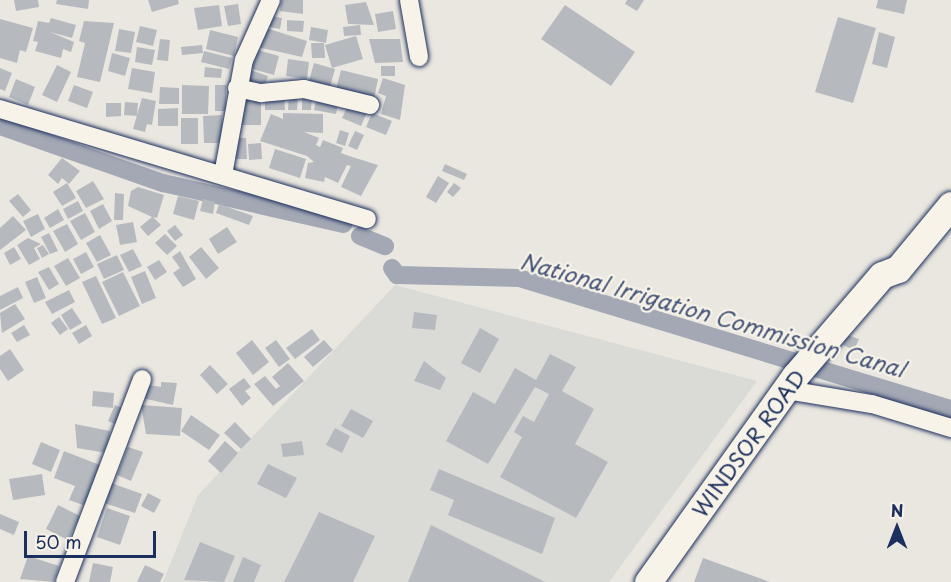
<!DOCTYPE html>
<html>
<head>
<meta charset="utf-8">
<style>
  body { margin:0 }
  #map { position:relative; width:951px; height:582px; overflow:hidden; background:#eae7e0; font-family:"Playpen Sans",sans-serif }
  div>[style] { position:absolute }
  .built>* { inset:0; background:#dadad6 }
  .canal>* { height:18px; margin:-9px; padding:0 9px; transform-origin:9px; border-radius:9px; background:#a3a8b4 }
  .building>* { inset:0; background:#b6babf }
  .roads { filter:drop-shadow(0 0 2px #1b2f5e) drop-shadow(0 0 2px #1b2f5e) }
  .minor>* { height:18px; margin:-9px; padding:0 9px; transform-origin:9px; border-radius:9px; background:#f7f3e8 }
  .secondary>* { height:27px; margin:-13.5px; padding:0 13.5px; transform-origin:13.5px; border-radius:13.5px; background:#f7f3e8 }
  span { translate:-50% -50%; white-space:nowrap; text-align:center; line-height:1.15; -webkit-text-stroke:4.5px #f7f3e8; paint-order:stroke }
  .street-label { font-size:21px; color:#1b2f5e }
  .water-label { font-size:22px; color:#445378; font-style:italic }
  .north { position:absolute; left:867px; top:498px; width:60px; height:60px; -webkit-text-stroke:4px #f7f3e8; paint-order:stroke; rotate:0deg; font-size:16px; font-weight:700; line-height:24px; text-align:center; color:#1b2f5e }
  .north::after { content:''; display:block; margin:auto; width:21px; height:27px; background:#1b2f5e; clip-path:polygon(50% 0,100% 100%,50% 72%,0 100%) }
  .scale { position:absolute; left:24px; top:531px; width:132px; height:27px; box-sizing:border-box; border:3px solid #1b2f5e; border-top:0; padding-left:8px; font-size:18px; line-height:21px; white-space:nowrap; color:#1b2f5e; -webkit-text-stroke:4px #f7f3e8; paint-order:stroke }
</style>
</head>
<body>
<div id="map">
  <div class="built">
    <div style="clip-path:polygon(395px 285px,757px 381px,609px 582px,163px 582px,198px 495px)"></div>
  </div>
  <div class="canal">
    <div style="left:0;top:126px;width:173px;rotate:19.3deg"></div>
    <div style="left:163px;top:183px;width:185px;rotate:12.8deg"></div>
    <div style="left:360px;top:236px;width:27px;rotate:22deg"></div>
    <div style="left:392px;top:268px;width:9px;rotate:54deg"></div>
    <div style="left:397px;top:275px;width:122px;rotate:1.4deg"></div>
    <div style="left:519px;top:278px;width:451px;rotate:16.9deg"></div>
  </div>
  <div class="building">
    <div style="clip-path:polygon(14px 0,38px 0,39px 7px,16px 11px)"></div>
    <div style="clip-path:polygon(57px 0,89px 0,88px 9px,56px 4px)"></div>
    <div style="clip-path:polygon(148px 0,178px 0,179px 4px,152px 12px)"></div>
    <div style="clip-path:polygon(281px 0,303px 0,303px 14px,280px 11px)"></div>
    <div style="clip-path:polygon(627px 0,644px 0,637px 11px,625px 4px)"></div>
    <div style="clip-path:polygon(878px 0,907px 0,904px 14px,876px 8px)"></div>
    <div style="clip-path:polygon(366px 2px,374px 25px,348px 24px,345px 5px)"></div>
    <div style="clip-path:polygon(238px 4px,241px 24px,228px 26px,224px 6px)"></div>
    <div style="clip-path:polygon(219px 5px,222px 26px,198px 30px,194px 8px)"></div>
    <div style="clip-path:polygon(565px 5px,635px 52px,611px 86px,541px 39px)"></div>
    <div style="clip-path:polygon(393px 11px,396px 29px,378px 32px,375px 14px)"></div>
    <div style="clip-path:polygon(271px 16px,282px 18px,280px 29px,269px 27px)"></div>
    <div style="clip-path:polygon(838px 17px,876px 28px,853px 103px,815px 92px)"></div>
    <div style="clip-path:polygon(51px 18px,76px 25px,72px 38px,50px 32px,74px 42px,71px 52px,63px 49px,61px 58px,35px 51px,38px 42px,33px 41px,38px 21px,49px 23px)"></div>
    <div style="clip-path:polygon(0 19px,33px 28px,26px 52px,20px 50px,17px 63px,0 58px)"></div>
    <div style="clip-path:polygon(287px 20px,304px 21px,303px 32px,287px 31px)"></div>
    <div style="clip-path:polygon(84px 21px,114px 23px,100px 82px,77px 77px,85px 43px,79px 41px)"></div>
    <div style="clip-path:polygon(360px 25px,361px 35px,344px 36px,343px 27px)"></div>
    <div style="clip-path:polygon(140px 26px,157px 30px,153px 46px,136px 42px)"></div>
    <div style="clip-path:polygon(311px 27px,328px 30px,326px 43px,309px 40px)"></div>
    <div style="clip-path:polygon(266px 28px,307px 41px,302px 57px,253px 46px)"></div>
    <div style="clip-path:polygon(119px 29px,135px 32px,131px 53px,115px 51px)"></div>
    <div style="clip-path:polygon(210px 30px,238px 37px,234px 56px,206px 49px)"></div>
    <div style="clip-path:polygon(879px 32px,895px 37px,887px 68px,872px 64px)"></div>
    <div style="clip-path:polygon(356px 36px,363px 59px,332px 68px,325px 45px)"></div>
    <div style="clip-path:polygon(160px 39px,170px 40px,168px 61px,157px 60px)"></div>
    <div style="clip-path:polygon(369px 39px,400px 39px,403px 62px,375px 63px)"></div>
    <div style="clip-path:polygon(311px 43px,324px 43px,325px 58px,312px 58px)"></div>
    <div style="clip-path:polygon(202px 45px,203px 53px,182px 55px,181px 47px)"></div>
    <div style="clip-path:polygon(137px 47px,155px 50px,152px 65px,135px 62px)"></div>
    <div style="clip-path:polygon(254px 49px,279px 56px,274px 75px,249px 68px)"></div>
    <div style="clip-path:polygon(204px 51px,232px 58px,229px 69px,201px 62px)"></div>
    <div style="clip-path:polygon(112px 53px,130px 58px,125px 76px,108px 71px)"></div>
    <div style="clip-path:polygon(288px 59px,309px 62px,307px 79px,286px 76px)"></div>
    <div style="clip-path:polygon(314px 63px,335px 69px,330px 87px,309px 81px)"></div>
    <div style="clip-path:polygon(57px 65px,71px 72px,57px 102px,42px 95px)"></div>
    <div style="clip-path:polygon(381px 66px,395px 66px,395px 76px,381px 76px)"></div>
    <div style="clip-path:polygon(205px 67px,222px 69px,221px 78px,204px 77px)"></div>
    <div style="clip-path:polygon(0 68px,12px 73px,5px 91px,0 89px)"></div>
    <div style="clip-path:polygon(132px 68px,155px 72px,152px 93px,128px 89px)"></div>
    <div style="clip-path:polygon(247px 69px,268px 76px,263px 91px,242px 84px)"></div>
    <div style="clip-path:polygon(341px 70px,378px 79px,374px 99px,336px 89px)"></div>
    <div style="clip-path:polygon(383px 78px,405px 85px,400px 120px,381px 114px,386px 96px,378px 93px)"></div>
    <div style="clip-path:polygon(16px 79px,35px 87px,28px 105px,9px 97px)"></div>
    <div style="clip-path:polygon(74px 85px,93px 92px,87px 108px,68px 101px)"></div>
    <div style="clip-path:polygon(182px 85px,209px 86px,208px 114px,182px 114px)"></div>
    <div style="clip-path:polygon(215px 85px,226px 85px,226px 111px,215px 111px)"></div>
    <div style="clip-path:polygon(160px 87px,179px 88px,179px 104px,159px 104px)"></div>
    <div style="clip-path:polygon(265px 93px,284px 93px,285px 110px,265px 110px)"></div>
    <div style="clip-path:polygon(289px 93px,298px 93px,297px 110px,288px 110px)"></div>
    <div style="clip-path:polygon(238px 95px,261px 95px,261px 125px,237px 125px)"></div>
    <div style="clip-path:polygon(302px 95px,312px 95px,311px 110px,302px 110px)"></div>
    <div style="clip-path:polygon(317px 96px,339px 100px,336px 114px,314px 110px)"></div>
    <div style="clip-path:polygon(142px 98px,156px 101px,152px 125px,147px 124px,145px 132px,133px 129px)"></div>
    <div style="clip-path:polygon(125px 102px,138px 103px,137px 116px,124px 115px)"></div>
    <div style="clip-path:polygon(350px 102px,368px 110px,361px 126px,342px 118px)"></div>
    <div style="clip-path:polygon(106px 103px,121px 103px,121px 116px,106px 117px)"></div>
    <div style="clip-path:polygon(178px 108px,178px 126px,158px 126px,158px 109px)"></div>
    <div style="clip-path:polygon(283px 113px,323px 114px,323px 133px,304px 132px,319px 138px,316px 145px,320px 147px,323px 140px,343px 148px,341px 153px,349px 156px,378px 165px,361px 196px,341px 187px,351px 166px,347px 165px,338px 183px,325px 177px,324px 182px,305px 178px,308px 163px,314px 162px,307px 156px,260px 141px,271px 114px,283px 119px)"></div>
    <div style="clip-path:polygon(372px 113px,392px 121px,386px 135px,366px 127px)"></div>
    <div style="clip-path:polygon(222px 115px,223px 143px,204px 143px,203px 116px)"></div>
    <div style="clip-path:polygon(181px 118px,198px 118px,198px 144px,181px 144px)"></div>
    <div style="clip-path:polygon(340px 130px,349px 133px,345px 146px,336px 143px)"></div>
    <div style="clip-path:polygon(355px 131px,364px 135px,357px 150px,348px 146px)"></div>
    <div style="clip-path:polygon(232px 138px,246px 138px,247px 159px,233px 159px)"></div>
    <div style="clip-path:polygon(261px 143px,262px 159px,249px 160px,248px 144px)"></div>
    <div style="clip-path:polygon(275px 149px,306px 159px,300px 178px,269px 168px)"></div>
    <div style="clip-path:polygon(62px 158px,80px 171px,69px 184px,62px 178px,58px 184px,48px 175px)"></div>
    <div style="clip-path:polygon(445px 164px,467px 174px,464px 180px,442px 171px)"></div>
    <div style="clip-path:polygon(438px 176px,449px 183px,436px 203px,426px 197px)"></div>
    <div style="clip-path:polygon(93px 181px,104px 199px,86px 208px,76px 191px)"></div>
    <div style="clip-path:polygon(67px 183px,76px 198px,62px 206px,53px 192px)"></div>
    <div style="clip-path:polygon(454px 183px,461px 188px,453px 197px,447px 192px)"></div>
    <div style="clip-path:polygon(138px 187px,164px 195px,157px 218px,153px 217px,161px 225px,148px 236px,140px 227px,152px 217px,128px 206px,131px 191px)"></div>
    <div style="clip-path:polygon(115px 193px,124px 194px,123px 220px,114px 220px)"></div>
    <div style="clip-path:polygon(18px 194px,31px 210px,23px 217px,9px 201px)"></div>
    <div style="clip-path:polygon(178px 196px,199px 201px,194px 220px,173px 214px)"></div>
    <div style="clip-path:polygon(203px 199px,215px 202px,213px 214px,200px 211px)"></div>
    <div style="clip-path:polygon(78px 201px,83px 211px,68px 219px,63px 209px)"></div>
    <div style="clip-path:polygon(103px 204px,112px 221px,99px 229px,90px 211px)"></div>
    <div style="clip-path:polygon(219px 204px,253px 216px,249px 225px,216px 213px)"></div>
    <div style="clip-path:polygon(58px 209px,64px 220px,50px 228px,44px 218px)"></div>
    <div style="clip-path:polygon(85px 213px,95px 232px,81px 240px,70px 221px)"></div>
    <div style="clip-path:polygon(38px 214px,45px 229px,31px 237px,23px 221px)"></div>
    <div style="clip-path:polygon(13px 216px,26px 230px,0 250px,0 228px)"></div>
    <div style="clip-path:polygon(133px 222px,137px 242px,120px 245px,116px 225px)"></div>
    <div style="clip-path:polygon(67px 224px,78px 244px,65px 252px,53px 231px)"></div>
    <div style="clip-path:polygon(175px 225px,183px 235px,175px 241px,167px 231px)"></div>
    <div style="clip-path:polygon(227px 227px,237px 242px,218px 254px,209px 239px)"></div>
    <div style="clip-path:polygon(49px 233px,58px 251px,50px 254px,41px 237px)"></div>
    <div style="clip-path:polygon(165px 234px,177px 246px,167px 255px,155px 243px)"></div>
    <div style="clip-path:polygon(100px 235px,111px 255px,97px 262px,86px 243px)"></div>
    <div style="clip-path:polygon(28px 238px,41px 244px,34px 248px,40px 259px,29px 265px,17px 245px)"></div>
    <div style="clip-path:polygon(43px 245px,49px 254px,42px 258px,37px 248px)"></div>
    <div style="clip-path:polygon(14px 247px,21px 259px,10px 265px,4px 253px)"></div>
    <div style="clip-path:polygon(201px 247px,219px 268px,206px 279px,189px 257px)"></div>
    <div style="clip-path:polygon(133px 249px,142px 266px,129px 272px,120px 255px)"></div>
    <div style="clip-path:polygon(180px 251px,196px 279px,183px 287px,173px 273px,180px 268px,172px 257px)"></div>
    <div style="clip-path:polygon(86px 252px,94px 267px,81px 274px,73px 259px)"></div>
    <div style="clip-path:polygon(117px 255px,124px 270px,104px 279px,97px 264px)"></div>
    <div style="clip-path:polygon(68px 258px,80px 278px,66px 286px,54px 266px)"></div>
    <div style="clip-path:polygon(159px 260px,167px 272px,155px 280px,147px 267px)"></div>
    <div style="clip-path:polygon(49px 267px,59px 284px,49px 290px,38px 272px)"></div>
    <div style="clip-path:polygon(145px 271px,156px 298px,142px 304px,131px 277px)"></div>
    <div style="clip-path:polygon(123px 272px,140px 306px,119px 316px,102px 282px)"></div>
    <div style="clip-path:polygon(96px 276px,116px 318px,102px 324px,82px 282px)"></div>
    <div style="clip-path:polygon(37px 277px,46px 298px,34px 303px,25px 282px)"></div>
    <div style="clip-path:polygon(18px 287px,23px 298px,0 310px,0 296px)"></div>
    <div style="clip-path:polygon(69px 290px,75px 302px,52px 314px,45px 302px)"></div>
    <div style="clip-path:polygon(15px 304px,25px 319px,2px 333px,0 313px)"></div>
    <div style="clip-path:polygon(72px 308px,82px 323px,70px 330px,61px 315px)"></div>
    <div style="clip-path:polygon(414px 312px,437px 315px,435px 330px,412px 328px)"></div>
    <div style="clip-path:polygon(59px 317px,68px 329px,60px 335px,51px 323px)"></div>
    <div style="clip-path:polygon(24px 325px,30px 335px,17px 342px,11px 333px)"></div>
    <div style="clip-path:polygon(86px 325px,92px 336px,79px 344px,72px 333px)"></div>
    <div style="clip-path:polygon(480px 328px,499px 339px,480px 373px,461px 363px)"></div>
    <div style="clip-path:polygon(312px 329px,320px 340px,295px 359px,286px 348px)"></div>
    <div style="clip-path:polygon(847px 335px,859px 339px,854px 350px,843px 345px)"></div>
    <div style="clip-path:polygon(252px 340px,269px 362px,253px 375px,236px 353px)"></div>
    <div style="clip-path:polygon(276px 340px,290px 359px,279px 367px,265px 348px)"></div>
    <div style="clip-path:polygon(324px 340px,333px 350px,313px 367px,304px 357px)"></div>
    <div style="clip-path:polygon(10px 349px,24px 370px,8px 381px,0 369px,0 356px)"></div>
    <div style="clip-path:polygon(550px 354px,576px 367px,562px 391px,594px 409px,575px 444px,608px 462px,576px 518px,500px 477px,522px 437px,514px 432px,523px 416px,534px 422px,549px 394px,535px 387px,488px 464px,446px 441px,473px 392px,495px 404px,515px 368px,536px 380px)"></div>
    <div style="clip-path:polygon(424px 361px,446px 378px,440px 390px,414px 381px)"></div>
    <div style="clip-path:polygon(288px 363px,304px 381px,273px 406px,254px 384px,265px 376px,276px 389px,280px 386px,272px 377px)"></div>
    <div style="clip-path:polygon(210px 365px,228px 384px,217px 394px,200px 375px)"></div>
    <div style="clip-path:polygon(244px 378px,251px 387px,245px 391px,251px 398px,242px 406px,229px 389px)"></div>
    <div style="clip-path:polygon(161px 382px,177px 383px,173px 405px,142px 398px,143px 384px,161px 387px)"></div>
    <div style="clip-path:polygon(93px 391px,114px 393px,113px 408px,92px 406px)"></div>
    <div style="clip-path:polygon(115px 405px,127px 410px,120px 426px,108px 421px)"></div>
    <div style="clip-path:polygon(141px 405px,182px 408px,180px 436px,146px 434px)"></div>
    <div style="clip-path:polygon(351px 409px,373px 421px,363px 438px,341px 426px)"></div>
    <div style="clip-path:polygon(191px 415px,220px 435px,209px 450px,181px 431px)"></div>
    <div style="clip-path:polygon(235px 422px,251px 439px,241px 449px,224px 433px)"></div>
    <div style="clip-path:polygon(75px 424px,110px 431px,107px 453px,77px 448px)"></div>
    <div style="clip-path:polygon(335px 428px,350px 436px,342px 453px,326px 445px)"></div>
    <div style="clip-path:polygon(225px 441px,238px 453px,221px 473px,208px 461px)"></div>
    <div style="clip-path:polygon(302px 441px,304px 455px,283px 457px,281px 444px)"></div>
    <div style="clip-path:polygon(41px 442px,60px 450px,51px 472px,32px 464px)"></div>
    <div style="clip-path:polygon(128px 447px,143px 452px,131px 481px,117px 475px)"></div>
    <div style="clip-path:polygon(64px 451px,105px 467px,86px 506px,69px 500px,75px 486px,54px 478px)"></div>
    <div style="clip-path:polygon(268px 464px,297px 478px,286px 498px,257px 484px)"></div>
    <div style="clip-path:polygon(439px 469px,555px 518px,542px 554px,448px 515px,454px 500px,430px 490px)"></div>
    <div style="clip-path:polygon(42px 474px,45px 495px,13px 500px,9px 479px)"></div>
    <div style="clip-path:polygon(111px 483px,142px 494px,135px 513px,104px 503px)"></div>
    <div style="clip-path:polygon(148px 493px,161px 500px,154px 513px,141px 506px)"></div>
    <div style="clip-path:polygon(58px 505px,80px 516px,68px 540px,46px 529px)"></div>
    <div style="clip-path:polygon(107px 508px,130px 516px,120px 545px,97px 537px)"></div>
    <div style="clip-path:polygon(319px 512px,375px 536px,353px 582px,284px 582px)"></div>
    <div style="clip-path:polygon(0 514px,19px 522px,14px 535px,0 529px)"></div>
    <div style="clip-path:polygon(431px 525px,545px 582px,408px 582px)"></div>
    <div style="clip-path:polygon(200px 542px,235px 556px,224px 582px,184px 580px)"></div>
    <div style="clip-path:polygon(28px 556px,59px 566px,54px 582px,20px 579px)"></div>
    <div style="clip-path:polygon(243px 557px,261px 565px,254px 582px,233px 582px)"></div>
    <div style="clip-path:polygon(703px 558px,770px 582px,694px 582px)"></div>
    <div style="clip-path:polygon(93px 563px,113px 567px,110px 582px,89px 582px)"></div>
    <div style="clip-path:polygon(145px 565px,164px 574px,160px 582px,137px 582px)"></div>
  </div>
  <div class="roads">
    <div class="minor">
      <div style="left:409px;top:0;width:58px;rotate:80deg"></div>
      <div style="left:237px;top:88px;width:25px;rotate:12deg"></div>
      <div style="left:261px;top:93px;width:43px;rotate:-5.3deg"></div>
      <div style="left:304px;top:89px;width:68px;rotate:13.6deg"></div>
      <div style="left:0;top:109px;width:383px;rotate:16.7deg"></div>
      <div style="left:223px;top:175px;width:117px;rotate:-79.7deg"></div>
      <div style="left:244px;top:60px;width:66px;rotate:-65.8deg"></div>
      <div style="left:787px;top:390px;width:86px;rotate:9.4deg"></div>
      <div style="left:872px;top:404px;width:83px;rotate:16.9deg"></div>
      <div style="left:65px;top:582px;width:217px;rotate:-69.2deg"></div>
    </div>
    <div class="secondary">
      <div style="left:648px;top:582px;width:253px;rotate:-54.5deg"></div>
      <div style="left:795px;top:376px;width:133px;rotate:-49.3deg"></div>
      <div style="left:882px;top:275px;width:17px;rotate:-21deg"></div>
      <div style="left:898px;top:269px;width:83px;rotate:-50.4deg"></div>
    </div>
  </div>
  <div class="street-label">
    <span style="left:748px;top:443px;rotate:-54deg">WINDSOR ROAD</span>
  </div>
  <div class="water-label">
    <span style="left:713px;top:314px;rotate:16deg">National Irrigation Commission Canal</span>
  </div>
  <div class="north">N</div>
  <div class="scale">50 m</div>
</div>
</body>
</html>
